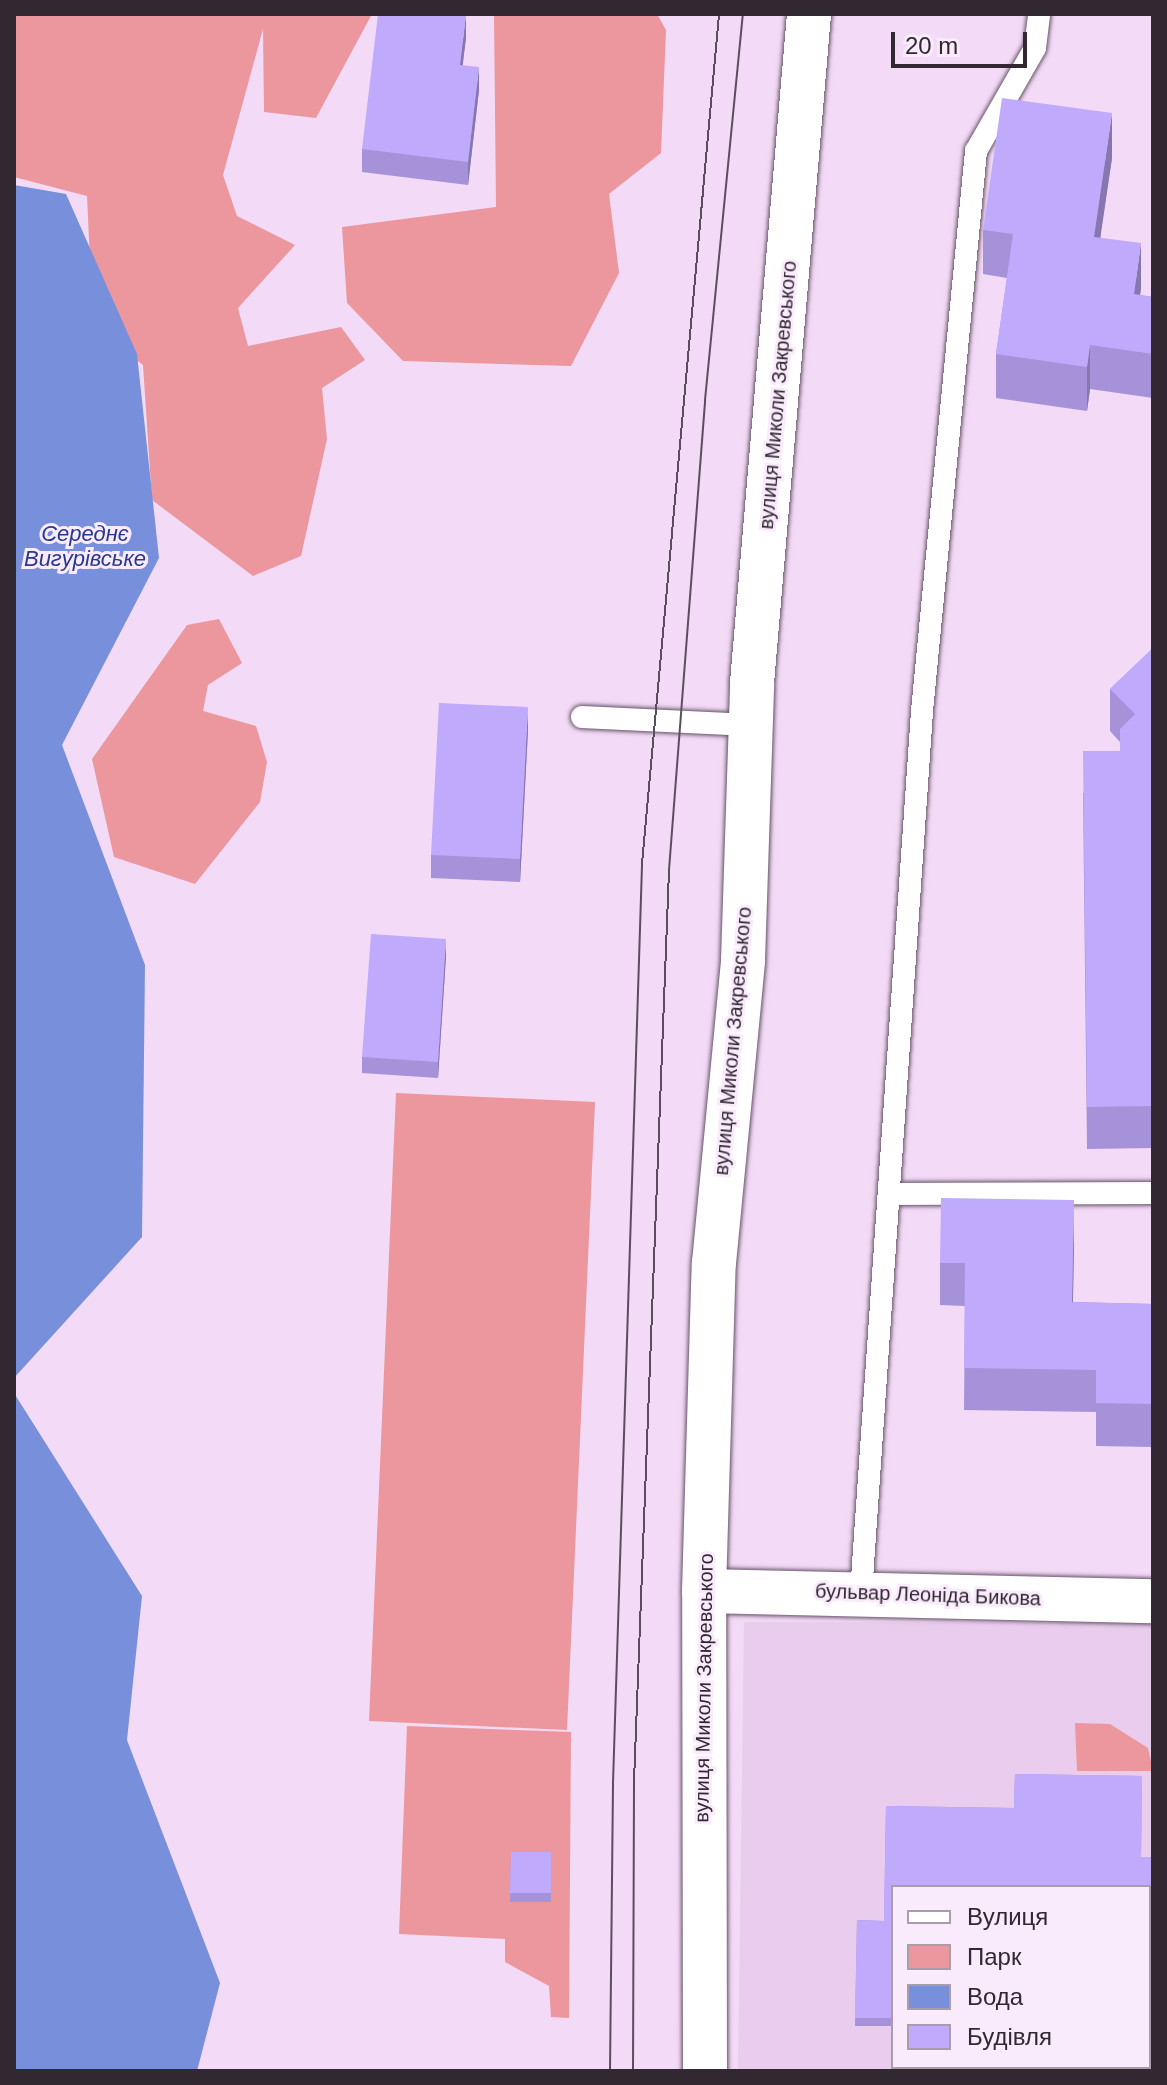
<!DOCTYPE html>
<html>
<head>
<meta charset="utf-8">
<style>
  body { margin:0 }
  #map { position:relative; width:1167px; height:2085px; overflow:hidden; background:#f3daf6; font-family:Helvetica,sans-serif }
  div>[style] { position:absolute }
  .built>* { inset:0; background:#eaccee }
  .green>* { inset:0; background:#ec969d }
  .water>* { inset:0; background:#7890dc }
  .roads { filter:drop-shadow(0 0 2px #665269) drop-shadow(0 0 2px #665269) }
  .lane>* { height:22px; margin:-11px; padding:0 11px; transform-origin:11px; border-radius:11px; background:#fff }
  .street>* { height:44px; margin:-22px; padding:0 22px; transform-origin:22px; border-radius:22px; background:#fff }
  .secondary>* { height:44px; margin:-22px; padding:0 22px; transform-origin:22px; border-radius:22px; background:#fff }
  .tram>* { height:2px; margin:-1px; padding:0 1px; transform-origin:1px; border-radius:1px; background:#5a4e5c }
  .wall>* { inset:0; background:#a592d9 }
  .shaded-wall>* { inset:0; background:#8677b0 }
  .building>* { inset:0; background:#c0aafc }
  span { translate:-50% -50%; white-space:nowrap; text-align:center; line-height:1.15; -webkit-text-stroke:6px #faebfc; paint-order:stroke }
  .street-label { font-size:20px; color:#312832 }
  .water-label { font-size:22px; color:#273890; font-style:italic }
  .frame { position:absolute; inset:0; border:16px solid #312832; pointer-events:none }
  .legend { position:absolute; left:891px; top:1885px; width:260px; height:184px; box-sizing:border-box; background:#faebfc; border:2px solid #aa9dab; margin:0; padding:10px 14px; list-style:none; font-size:24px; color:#312832 }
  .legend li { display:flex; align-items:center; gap:16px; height:40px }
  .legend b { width:40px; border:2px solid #aa9dab }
  .scale { position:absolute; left:891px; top:32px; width:136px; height:36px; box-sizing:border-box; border:4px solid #312832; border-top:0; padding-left:10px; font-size:24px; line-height:28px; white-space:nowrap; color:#312832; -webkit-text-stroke:6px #faebfc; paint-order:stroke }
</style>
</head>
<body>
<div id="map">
  <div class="built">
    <div style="clip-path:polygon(evenodd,744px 1622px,1153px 1623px,1153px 2071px,738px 2071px,744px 1622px,893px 1887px,1149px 1887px,1149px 2067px,893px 2067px,893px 1887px)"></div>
  </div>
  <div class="green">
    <div style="clip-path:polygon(14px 14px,372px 14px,316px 118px,264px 112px,263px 29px,223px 175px,237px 216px,295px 245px,238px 308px,248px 346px,341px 327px,365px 360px,322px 388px,327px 439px,301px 556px,253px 576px,152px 500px,143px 365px,93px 326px,87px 196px,14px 177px)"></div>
    <div style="clip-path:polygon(494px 14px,657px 14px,666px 30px,661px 153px,609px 194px,619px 273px,571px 366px,403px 361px,347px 303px,342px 227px,496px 207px)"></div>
    <div style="clip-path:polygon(219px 619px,242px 663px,208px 685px,203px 711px,256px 726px,267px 762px,260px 802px,195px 884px,114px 857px,92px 759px,187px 625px)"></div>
    <div style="clip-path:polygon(396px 1093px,595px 1102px,567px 1730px,369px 1721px)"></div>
    <div style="clip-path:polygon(1075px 1723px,1110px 1724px,1148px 1748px,1153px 1771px,1077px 1771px)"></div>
    <div style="clip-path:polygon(407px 1726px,571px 1732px,569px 2018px,551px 2017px,549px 1986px,505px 1962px,505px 1939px,399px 1934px)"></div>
  </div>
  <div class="water">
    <div style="clip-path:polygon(14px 185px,66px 194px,137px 354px,159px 558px,62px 745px,145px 965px,142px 1237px,14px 1378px)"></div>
    <div style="clip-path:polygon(14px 1393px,142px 1596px,127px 1740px,220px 1983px,197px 2071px,14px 2071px)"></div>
  </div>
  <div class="roads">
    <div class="lane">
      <div style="left:582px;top:717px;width:168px;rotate:2.7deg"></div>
      <div style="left:889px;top:1194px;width:264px;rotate:-0.2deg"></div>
      <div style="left:861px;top:1593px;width:884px;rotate:-86.04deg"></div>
      <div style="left:922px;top:711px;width:563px;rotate:-84.49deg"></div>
      <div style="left:976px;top:151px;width:119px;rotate:-60.2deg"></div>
      <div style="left:1035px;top:48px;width:34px;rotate:-83deg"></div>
      <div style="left:1112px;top:2067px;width:4px;rotate:90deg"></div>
    </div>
    <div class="street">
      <div style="left:704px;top:1591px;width:449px;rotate:1.3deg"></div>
    </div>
    <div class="secondary">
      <div style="left:705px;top:2071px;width:480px;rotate:-90.1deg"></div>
      <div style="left:704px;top:1591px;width:328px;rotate:-88.3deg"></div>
      <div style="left:714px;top:1263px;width:304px;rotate:-84.5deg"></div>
      <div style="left:743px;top:960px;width:277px;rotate:-88.1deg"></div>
      <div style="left:752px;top:683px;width:671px;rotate:-85.13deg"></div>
    </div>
  </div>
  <div class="tram">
    <div style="left:610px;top:2071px;width:288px;rotate:-89.4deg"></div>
    <div style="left:613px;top:1783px;width:919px;rotate:-88.19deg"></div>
    <div style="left:642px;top:864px;width:853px;rotate:-84.82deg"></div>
    <div style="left:633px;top:2071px;width:290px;rotate:-89.8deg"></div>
    <div style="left:634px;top:1781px;width:912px;rotate:-87.8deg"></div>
    <div style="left:669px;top:870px;width:471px;rotate:-85.6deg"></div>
    <div style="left:705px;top:400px;width:388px;rotate:-84.4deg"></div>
  </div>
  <div class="wall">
    <div style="clip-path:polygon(466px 38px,462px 65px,479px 90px,468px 185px,362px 172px,362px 149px)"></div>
    <div style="clip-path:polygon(1112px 158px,1100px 237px,1141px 288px,1140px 295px,1153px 297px,1153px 398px,1090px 389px,1087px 411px,996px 398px,996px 354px,1007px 278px,983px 274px,983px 230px)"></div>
    <div style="clip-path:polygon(1153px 648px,1153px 1148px,1087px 1149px,1083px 793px,1120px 751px,1120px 742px,1110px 731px,1110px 689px)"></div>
    <div style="clip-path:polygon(528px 730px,520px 882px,431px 878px,431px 855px)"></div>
    <div style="clip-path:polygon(446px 956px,438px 1078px,362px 1073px,362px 1057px)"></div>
    <div style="clip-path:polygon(1074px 1243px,1073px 1302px,1153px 1304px,1153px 1447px,1096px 1446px,1096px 1412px,964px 1410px,965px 1306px,940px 1305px,940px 1263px)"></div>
    <div style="clip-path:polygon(1015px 1774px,1142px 1776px,1141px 1857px,1153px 1857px,1153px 1938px,1149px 1938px,1149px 1887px,893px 1887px,893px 2026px,855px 2026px,857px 1920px,884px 1921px,886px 1806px,1014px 1808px)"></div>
    <div style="clip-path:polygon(511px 1852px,551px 1852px,551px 1902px,510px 1902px)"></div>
  </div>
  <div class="shaded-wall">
    <div style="clip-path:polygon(466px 14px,466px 38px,460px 88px,460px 65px)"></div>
    <div style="clip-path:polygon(479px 67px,479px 90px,468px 185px,468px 162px)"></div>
    <div style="clip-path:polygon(1112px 113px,1112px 158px,1094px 281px,1094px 237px)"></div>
    <div style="clip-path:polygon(1141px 243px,1141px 288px,1134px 339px,1134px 294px)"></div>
    <div style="clip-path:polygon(1090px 345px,1090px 389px,1087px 411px,1087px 367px)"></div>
    <div style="clip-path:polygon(528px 707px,528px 730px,520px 882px,520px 859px)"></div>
    <div style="clip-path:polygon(446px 939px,446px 956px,438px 1078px,438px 1062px)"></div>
    <div style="clip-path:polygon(1074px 1200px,1074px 1243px,1072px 1345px,1072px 1302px)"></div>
  </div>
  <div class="building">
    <div style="clip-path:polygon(378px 14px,466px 14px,460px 65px,479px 67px,468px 162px,362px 149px)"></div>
    <div style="clip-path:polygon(1002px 98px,1112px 113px,1094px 237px,1141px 243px,1134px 294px,1153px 297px,1153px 354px,1090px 345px,1087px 367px,996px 354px,1013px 234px,983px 230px)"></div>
    <div style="clip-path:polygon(1153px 648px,1153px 1106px,1087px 1107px,1083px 751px,1120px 751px,1120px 729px,1135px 714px,1110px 689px)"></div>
    <div style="clip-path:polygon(439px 703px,528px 707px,520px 859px,431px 855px)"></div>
    <div style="clip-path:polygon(371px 934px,446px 939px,438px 1062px,362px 1057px)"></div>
    <div style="clip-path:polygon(941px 1198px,1074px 1200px,1072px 1302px,1153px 1304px,1153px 1404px,1096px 1403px,1096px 1370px,964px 1368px,965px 1263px,940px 1263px)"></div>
    <div style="clip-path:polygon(1015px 1774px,1142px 1776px,1141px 1857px,1153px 1857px,1153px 1929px,1149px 1929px,1149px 1887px,893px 1887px,893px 2018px,855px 2018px,857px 1920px,884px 1921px,886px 1806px,1014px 1808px)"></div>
    <div style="clip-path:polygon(511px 1852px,551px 1852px,551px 1893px,510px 1893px)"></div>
    <div style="clip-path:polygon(904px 2067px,1016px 2067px,1016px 2071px,904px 2071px)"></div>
  </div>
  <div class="street-label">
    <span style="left:778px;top:395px;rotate:-85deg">вулиця Миколи Закревського</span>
    <span style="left:733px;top:1041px;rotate:-85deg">вулиця Миколи Закревського</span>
    <span style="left:928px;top:1595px;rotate:2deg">бульвар Леоніда Бикова</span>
    <span style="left:704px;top:1688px;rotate:-89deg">вулиця Миколи Закревського</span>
  </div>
  <div class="water-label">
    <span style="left:85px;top:546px">Середнє<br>Вигурівське</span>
  </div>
  <div class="frame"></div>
  <ul class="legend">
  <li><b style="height:10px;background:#fff"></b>Вулиця</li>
  <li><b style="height:22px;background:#ec969d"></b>Парк</li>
  <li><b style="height:22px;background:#7890dc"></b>Вода</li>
  <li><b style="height:22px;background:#c0aafc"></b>Будівля</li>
  </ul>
  <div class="scale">20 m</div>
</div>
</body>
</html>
